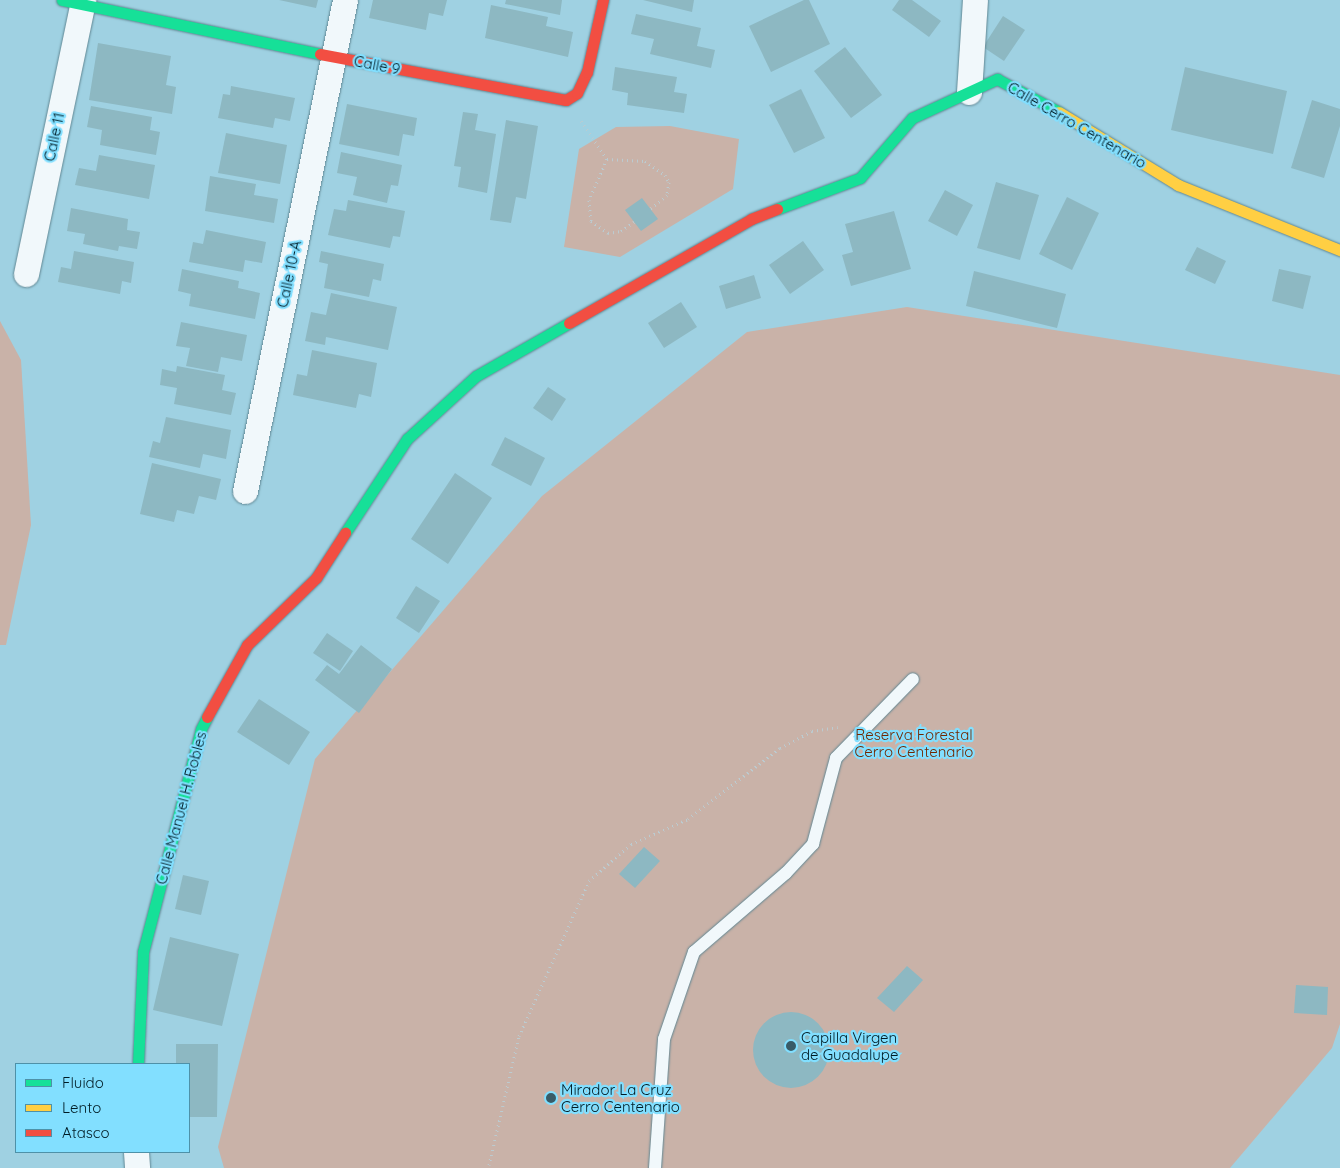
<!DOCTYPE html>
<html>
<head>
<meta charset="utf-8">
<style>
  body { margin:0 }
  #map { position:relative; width:1340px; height:1168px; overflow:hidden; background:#9fd1e2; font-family:Quicksand,sans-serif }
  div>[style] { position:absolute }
  .green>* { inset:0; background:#c9b2a8 }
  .building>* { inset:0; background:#8db8c2 }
  .round { border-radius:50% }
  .path>* { height:3px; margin-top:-1.5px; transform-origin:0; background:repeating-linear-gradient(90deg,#bccbd0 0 1px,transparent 0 5px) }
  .roads { filter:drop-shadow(0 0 1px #618793) drop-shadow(0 0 1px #618793) }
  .lane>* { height:12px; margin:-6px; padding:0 6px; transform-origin:6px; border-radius:6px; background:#f1f8fb }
  .street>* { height:25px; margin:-12.5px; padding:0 12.5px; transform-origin:12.5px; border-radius:12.5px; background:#f1f8fb }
  .fast>* { height:11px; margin:-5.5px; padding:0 5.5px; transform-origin:5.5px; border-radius:5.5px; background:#16e098 }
  .slow>* { height:11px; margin:-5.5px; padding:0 5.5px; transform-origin:5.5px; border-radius:5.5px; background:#ffcf43 }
  .jam>* { height:11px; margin:-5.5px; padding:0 5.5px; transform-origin:5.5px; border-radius:5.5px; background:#f24e42 }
  .dots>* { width:14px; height:14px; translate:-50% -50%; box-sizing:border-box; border:2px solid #82dfff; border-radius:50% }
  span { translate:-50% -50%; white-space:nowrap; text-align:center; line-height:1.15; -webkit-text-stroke:4.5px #82dfff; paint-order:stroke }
  .street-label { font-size:15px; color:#001c25 }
  .park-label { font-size:15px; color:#712700 }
  .poi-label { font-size:15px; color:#001c25 }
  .left { translate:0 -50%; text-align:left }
  .legend { position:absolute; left:15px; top:1063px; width:175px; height:90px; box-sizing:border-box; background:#82dfff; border:1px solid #4e91a8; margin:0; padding:6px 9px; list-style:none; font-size:15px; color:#001c25 }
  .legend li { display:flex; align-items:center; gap:10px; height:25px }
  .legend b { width:25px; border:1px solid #4e91a8 }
</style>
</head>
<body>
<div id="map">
  <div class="green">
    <div style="clip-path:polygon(670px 126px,739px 139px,733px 189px,620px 257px,564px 247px,579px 149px,616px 127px)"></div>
    <div style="clip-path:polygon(907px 307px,1340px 375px,1340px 1024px,1332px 1048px,1230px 1168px,224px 1168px,218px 1147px,315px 759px,542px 496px,747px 332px)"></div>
    <div style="clip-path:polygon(0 321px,21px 360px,31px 525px,6px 645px,0 645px)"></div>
  </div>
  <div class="building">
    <div style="clip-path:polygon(279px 0,318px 0,316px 8px)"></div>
    <div style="clip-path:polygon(373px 0,447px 0,443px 16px,429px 13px,426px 30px,369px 18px)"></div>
    <div style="clip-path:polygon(506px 0,562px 0,560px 15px,505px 4px)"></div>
    <div style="clip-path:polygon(643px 0,694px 0,692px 12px)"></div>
    <div style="clip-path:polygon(804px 0,809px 0,830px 44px,771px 72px,749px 26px)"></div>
    <div style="clip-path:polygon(899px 0,912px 0,941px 21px,929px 37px,892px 10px)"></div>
    <div style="clip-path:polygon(491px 5px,548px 17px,546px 26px,573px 32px,568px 57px,485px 38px)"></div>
    <div style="clip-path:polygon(636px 14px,701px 28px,697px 46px,715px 50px,711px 68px,650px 54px,654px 39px,631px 34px)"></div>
    <div style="clip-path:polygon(1003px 16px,1025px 30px,1004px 61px,983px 47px)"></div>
    <div style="clip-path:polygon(98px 43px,171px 56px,166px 85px,176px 87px,172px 114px,89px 100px)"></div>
    <div style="clip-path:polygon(845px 47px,882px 95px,851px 118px,814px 71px)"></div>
    <div style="clip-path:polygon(615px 67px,677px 77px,674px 92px,687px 94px,684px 113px,627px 105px,628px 93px,612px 90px)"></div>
    <div style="clip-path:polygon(1185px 67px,1287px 91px,1273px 154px,1171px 130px)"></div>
    <div style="clip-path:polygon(231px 86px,295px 98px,290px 121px,275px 118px,273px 128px,218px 118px,223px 94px,230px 95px)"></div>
    <div style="clip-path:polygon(801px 89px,825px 138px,794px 153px,769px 105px)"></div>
    <div style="clip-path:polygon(1312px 100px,1340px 109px,1340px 126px,1324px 178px,1291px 168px)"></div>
    <div style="clip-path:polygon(347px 104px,417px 118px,414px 136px,403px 134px,399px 156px,339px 144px)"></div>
    <div style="clip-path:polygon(91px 106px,152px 117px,150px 130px,160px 132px,156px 155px,100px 145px,102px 130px,87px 127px)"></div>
    <div style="clip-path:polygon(463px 112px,478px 114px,475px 130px,496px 134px,487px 193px,458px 187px,461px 167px,454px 166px)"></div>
    <div style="clip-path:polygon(506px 120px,538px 126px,526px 199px,516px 197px,511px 223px,490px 220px)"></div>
    <div style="clip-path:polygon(226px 133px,287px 145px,280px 184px,218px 173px)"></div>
    <div style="clip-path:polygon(341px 152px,402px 165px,398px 186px,391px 185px,387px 203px,353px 195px,357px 177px,337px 173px)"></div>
    <div style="clip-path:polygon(99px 155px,155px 165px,149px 199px,75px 185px,79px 168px,96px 171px)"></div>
    <div style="clip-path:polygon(210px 176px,256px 184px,254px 195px,278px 199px,274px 223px,205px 211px)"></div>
    <div style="clip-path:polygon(996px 182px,1039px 195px,1020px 260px,977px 248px)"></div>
    <div style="clip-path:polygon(945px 190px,973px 205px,957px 236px,928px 221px)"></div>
    <div style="clip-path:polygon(1067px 197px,1099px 213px,1072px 270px,1039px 254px)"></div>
    <div style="clip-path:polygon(642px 198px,658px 219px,641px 231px,625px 210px)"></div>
    <div style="clip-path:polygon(348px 200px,405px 211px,400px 237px,393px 236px,390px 248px,328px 235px,334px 209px,346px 211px)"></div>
    <div style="clip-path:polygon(71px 208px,128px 219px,127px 230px,140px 232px,137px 249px,119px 246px,118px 251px,83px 244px,85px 234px,67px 231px)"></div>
    <div style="clip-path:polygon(894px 211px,911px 269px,851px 286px,842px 255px,853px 252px,845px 224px)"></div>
    <div style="clip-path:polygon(206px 230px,266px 242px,262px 263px,245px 260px,243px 272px,189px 262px,193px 242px,203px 244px)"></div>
    <div style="clip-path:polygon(803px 241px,824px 270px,790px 294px,769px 265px)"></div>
    <div style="clip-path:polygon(1197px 247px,1226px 261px,1215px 284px,1185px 270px)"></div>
    <div style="clip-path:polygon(74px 251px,134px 262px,131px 283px,122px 281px,120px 294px,58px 282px,61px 267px,71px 269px)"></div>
    <div style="clip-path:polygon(321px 251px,384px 264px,381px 281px,373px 279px,369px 297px,324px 288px,328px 264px,319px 262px)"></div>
    <div style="clip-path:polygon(182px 269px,239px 281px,238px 288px,260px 293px,255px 319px,189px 306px,191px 294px,178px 291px)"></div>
    <div style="clip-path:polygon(1279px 269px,1311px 276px,1303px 309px,1272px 301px)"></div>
    <div style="clip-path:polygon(974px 271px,1066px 294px,1057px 328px,966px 306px)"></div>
    <div style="clip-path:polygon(754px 275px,761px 298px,726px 309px,719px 286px)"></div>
    <div style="clip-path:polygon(331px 293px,397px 307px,388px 350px,326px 337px,325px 345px,305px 341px,311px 312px,326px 315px)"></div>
    <div style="clip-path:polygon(681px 302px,697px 327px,664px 348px,648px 323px)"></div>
    <div style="clip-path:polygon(181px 322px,247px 335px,242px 361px,221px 357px,218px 372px,186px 366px,190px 348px,176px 346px)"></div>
    <div style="clip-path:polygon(312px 350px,377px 363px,371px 397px,359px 394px,356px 408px,293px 395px,297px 374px,307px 376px)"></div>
    <div style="clip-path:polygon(177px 366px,225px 375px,222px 390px,236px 393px,231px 415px,174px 404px,177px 388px,160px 385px,162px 369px,176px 372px)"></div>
    <div style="clip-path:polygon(548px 387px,566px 399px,552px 421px,533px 408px)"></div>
    <div style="clip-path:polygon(166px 417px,231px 430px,226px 459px,203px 454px,200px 468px,149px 457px,153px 441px,160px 443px)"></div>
    <div style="clip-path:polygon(505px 437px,545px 458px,531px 486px,491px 465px)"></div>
    <div style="clip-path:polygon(152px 463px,221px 479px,216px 500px,199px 496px,194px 514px,177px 510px,174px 522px,140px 514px)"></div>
    <div style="clip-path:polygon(455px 473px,492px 498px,448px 564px,411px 539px)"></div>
    <div style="clip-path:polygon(416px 586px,440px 601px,419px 633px,396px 618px)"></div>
    <div style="clip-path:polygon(327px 633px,353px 651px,340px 671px,313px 653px)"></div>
    <div style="clip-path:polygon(361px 645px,392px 669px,359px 713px,315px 680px,327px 665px,339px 674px)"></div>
    <div style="clip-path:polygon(259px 699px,310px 732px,289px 765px,237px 732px)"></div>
    <div style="clip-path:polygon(644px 847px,660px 861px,635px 888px,619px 874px)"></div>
    <div style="clip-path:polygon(183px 875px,209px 881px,201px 915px,175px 909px)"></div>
    <div style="clip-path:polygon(170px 937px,239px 954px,222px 1026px,153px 1010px)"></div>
    <div style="clip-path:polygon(907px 966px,923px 980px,894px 1012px,877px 998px)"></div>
    <div style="clip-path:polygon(1296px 985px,1328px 987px,1327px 1015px,1294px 1013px)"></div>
    <div class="round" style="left:753px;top:1012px;width:76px;height:76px"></div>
    <div style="clip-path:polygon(176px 1044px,218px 1044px,217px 1117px,189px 1117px,189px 1064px,176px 1064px)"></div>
  </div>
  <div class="path">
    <div style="left:581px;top:121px;width:46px;rotate:55.6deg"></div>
    <div style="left:607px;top:159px;width:45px;rotate:113.7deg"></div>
    <div style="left:589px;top:200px;width:21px;rotate:85deg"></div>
    <div style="left:591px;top:221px;width:21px;rotate:35deg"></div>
    <div style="left:608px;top:233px;width:13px;rotate:-9deg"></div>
    <div style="left:621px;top:231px;width:16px;rotate:-35deg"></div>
    <div style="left:607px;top:159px;width:38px;rotate:3deg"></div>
    <div style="left:645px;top:161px;width:24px;rotate:35deg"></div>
    <div style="left:665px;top:175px;width:8px;rotate:60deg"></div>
    <div style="left:669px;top:182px;width:13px;rotate:99deg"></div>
    <div style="left:667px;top:195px;width:22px;rotate:141deg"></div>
    <div style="left:489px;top:1165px;width:132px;rotate:-76.9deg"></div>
    <div style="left:519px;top:1036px;width:170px;rotate:-65.7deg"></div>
    <div style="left:589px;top:881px;width:56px;rotate:-41.4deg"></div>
    <div style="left:631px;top:844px;width:62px;rotate:-23.7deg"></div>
    <div style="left:688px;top:819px;width:116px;rotate:-37.7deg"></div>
    <div style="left:780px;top:748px;width:36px;rotate:-28deg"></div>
    <div style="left:812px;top:731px;width:26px;rotate:-9deg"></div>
  </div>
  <div class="roads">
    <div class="lane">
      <div style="left:655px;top:1168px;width:129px;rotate:-86deg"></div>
      <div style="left:664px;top:1039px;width:92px;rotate:-71deg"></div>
      <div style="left:694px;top:952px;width:121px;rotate:-40.7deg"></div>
      <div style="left:786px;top:873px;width:40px;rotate:-47deg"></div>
      <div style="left:813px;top:844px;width:89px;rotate:-75deg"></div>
      <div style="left:836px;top:758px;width:110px;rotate:-45.7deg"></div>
    </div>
    <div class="street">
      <div style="left:969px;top:92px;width:92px;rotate:-86.3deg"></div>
      <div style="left:26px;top:274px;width:280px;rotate:-78.2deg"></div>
      <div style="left:245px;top:491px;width:501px;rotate:-78.49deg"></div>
      <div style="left:136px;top:1152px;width:16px;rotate:86deg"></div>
    </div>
    <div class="fast">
      <div style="left:62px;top:0;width:264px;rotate:11.8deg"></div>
      <div style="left:777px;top:209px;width:89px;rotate:-20.5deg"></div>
      <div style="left:860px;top:178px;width:79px;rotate:-49.1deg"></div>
      <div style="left:912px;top:118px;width:94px;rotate:-24.6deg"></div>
      <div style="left:997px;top:79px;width:70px;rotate:28deg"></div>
      <div style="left:345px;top:533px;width:113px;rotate:-56.6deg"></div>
      <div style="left:407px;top:439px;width:93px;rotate:-42.4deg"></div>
      <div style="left:476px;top:376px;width:107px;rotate:-29.7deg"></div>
      <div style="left:138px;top:1064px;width:112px;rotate:-87.4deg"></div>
      <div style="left:143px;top:952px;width:230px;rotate:-75.4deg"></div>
      <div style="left:201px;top:729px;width:13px;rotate:-63deg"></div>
    </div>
    <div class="slow">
      <div style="left:1059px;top:112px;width:140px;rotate:31.5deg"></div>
      <div style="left:1178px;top:185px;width:175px;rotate:21.9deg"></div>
    </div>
    <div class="jam">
      <div style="left:320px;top:54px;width:250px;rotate:10.6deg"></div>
      <div style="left:566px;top:100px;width:13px;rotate:-32deg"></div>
      <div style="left:577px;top:93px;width:23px;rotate:-65deg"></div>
      <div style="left:587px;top:72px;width:74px;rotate:-77.5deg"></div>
      <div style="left:569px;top:323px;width:210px;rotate:-29.7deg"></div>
      <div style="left:751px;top:219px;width:28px;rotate:-21deg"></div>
      <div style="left:207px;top:717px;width:82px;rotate:-60.9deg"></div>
      <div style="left:247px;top:645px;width:96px;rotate:-44.2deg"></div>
      <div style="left:316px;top:578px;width:54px;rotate:-57.2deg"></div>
    </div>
  </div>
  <div class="dots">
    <div style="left:791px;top:1046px;background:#385b67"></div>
    <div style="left:551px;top:1098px;background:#385b67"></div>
  </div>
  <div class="street-label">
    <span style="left:377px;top:65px;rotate:11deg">Calle 9</span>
    <span style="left:1077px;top:125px;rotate:30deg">Calle Cerro Centenario</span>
    <span style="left:54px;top:137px;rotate:-78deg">Calle 11</span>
    <span style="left:289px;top:274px;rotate:-78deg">Calle 10-A</span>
    <span style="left:181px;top:808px;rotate:-75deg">Calle Manuel H. Robles</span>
  </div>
  <div class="park-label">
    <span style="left:914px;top:743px">Reserva Forestal<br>Cerro Centenario</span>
  </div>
  <div class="poi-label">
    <span class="left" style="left:801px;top:1046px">Capilla Virgen<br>de Guadalupe</span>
    <span class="left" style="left:561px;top:1098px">Mirador La Cruz<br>Cerro Centenario</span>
  </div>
  <ul class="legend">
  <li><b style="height:6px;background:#16e098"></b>Fluido</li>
  <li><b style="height:6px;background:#ffcf43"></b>Lento</li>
  <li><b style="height:6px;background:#f24e42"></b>Atasco</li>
  </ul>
</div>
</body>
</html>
